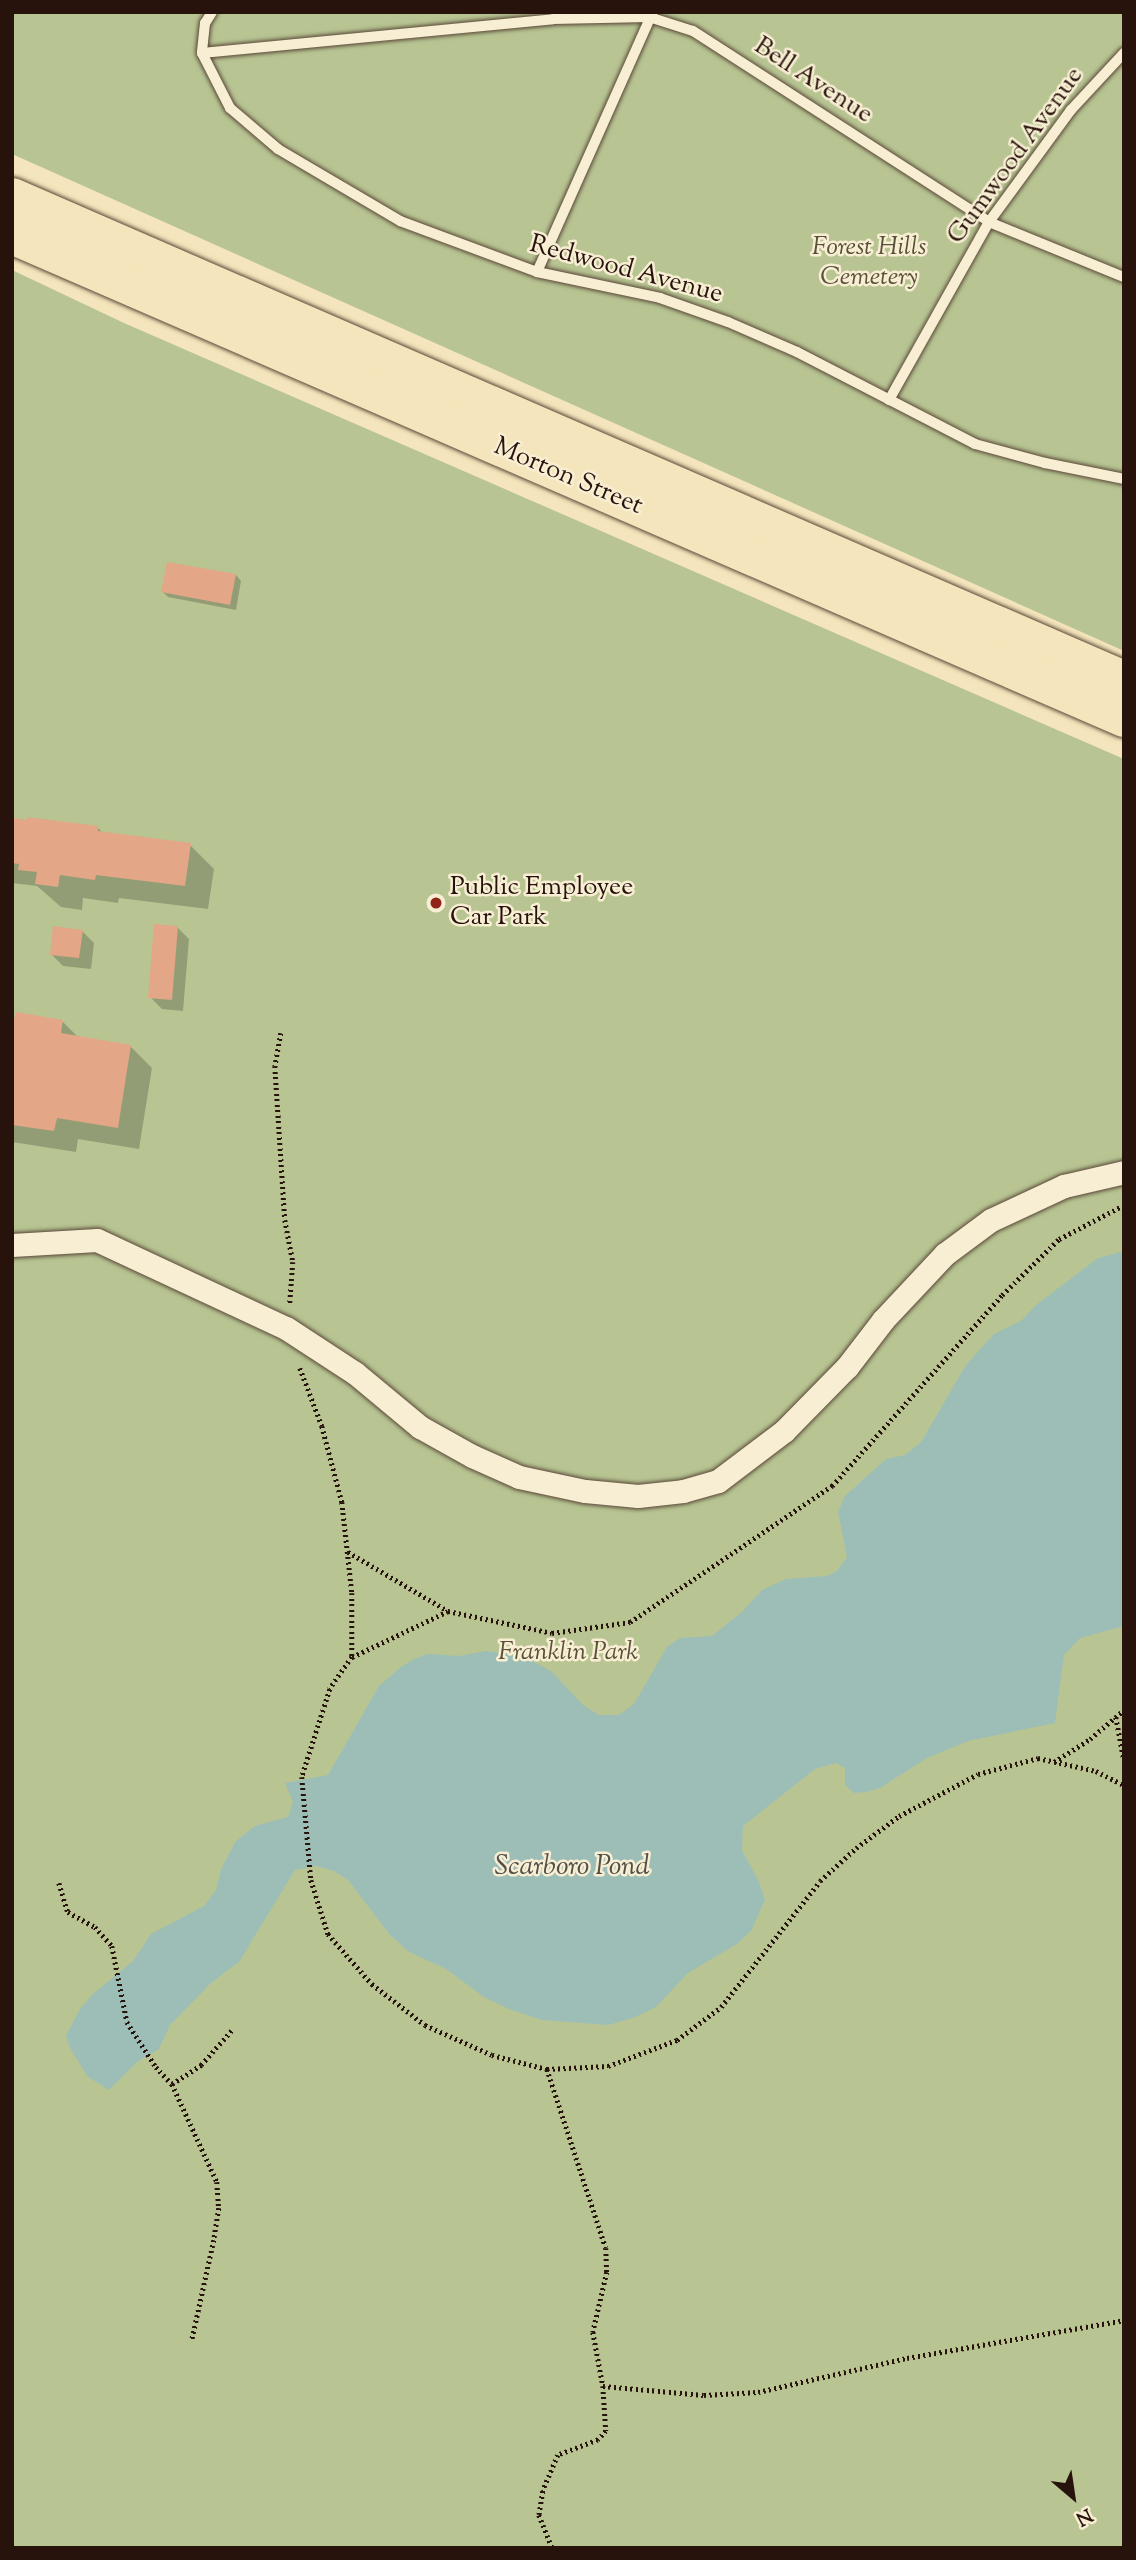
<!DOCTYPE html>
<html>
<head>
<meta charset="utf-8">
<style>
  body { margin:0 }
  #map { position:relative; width:1136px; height:2560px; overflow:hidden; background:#f5e5bc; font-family:"Sorts Mill Goudy",serif }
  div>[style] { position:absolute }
  .green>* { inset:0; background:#b8c593 }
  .water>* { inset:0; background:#9dbeb7 }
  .shadow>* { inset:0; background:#0003 }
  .building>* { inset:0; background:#e3a686 }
  .path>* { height:4.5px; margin-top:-2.25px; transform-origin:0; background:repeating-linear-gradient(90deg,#27130c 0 2px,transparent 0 5.5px) }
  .roads { filter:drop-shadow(0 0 2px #5a4838) drop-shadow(0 0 2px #5a4838) }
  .lane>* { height:10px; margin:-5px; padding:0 5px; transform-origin:5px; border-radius:5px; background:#f8eed3 }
  .street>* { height:23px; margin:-11.5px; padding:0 11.5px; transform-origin:11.5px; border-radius:11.5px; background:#f8eed3 }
  .highway>* { height:38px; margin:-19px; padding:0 19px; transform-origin:19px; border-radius:19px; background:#f5e5bc }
  .dots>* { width:19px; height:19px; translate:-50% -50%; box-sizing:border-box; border:4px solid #f8eed3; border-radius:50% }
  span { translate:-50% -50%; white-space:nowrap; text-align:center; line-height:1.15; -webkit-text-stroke:5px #f8eed3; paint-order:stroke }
  .street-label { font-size:26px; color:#27130c }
  .park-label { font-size:26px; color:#5a513b; font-style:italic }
  .poi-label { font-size:26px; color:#27130c }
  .left { translate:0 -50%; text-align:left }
  .water-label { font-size:28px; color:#504f48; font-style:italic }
  .frame { position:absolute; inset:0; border:14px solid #27130c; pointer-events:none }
  .north { position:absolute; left:1038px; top:2462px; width:70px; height:70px; -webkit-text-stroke:5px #f8eed3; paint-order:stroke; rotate:151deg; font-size:19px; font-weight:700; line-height:28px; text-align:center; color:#27130c }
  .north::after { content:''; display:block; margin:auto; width:24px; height:32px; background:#27130c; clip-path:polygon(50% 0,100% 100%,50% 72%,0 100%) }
</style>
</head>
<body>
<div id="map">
  <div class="green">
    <div style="clip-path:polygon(12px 12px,1124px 12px,1124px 651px,12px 154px)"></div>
    <div style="clip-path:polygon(12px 270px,124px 323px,1124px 759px,1124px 2548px,12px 2548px)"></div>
  </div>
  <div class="water">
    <div style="clip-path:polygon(1124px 1251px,1124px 1626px,1080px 1638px,1064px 1655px,1055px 1723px,968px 1741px,927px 1758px,880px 1788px,866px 1792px,854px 1793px,845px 1785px,845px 1768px,836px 1763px,815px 1769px,743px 1826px,742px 1850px,759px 1882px,765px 1900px,751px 1931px,737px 1944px,688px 1973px,656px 2007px,633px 2018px,608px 2025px,542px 2020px,509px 2009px,484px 1997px,446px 1969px,409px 1952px,390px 1935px,348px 1880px,334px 1871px,316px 1866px,295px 1870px,239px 1962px,211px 1983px,170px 2025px,159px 2049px,137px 2062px,109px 2090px,88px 2077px,70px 2048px,66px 2036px,80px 2009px,93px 1994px,133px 1961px,151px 1934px,204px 1906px,216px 1890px,221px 1869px,236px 1841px,255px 1826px,288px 1817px,293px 1802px,285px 1783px,328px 1775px,379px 1686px,401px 1667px,414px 1659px,428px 1654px,459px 1656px,486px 1651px,508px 1654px,526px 1658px,551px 1671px,583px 1705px,599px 1715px,619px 1715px,634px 1704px,667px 1647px,680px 1638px,712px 1636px,742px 1612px,762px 1590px,786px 1579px,827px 1576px,837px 1571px,847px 1557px,838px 1512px,845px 1496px,886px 1459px,905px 1455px,921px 1442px,966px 1365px,994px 1334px,1021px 1321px,1036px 1305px,1098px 1258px)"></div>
  </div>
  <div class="shadow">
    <div style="clip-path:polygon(236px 575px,241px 581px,236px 610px,168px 597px,163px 592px)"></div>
    <div style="clip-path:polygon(12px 819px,97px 827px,104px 834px,190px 845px,214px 869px,208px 909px,119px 898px,118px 903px,83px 898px,82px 910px,61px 907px,37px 886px,12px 883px)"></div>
    <div style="clip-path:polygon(177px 927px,189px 939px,183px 1011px,162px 1009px,150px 997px)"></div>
    <div style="clip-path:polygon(82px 931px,94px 943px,91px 969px,63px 966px,51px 954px)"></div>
    <div style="clip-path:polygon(62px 1021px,79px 1038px,130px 1046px,152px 1068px,139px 1149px,78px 1139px,76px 1152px,12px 1142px,12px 1028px)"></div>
  </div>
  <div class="building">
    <div style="clip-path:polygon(167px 562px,236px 574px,230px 605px,161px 592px)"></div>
    <div style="clip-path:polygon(27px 817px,98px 826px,98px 831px,191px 843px,185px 886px,96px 875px,95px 880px,60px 875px,58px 887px,35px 884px,37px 872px,18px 870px,19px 864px,12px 863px,12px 818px,27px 820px)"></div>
    <div style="clip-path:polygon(154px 924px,178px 926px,172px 1000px,148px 998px)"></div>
    <div style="clip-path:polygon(53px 926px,83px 930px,79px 958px,50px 955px)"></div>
    <div style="clip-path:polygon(16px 1012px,63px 1020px,61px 1033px,131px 1045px,118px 1128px,57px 1118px,54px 1131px,12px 1125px,12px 1027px)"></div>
  </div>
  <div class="path">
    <div style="left:281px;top:1033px;width:34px;rotate:100deg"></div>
    <div style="left:275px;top:1066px;width:154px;rotate:86.3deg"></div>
    <div style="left:285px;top:1220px;width:43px;rotate:79.2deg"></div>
    <div style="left:293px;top:1262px;width:41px;rotate:94.2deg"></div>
    <div style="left:300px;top:1368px;width:62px;rotate:69.2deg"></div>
    <div style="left:322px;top:1426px;width:79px;rotate:75.3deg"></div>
    <div style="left:342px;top:1502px;width:92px;rotate:83.7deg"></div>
    <div style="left:352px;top:1593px;width:64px;rotate:90deg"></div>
    <div style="left:352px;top:1657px;width:39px;rotate:125deg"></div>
    <div style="left:330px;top:1689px;width:92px;rotate:107.7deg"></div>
    <div style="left:302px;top:1777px;width:103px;rotate:85deg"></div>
    <div style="left:311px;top:1880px;width:57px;rotate:72.5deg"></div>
    <div style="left:328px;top:1934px;width:67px;rotate:48.7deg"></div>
    <div style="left:372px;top:1984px;width:67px;rotate:37.7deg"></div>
    <div style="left:425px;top:2025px;width:73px;rotate:24.1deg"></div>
    <div style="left:492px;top:2055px;width:57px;rotate:14.3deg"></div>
    <div style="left:547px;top:2069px;width:61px;rotate:-2.8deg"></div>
    <div style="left:608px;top:2066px;width:74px;rotate:-20.6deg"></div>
    <div style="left:677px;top:2040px;width:55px;rotate:-36.9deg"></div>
    <div style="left:721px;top:2007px;width:160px;rotate:-51.8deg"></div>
    <div style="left:820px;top:1881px;width:49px;rotate:-42.5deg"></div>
    <div style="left:856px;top:1848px;width:54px;rotate:-36.7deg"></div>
    <div style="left:899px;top:1816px;width:89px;rotate:-28deg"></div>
    <div style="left:978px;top:1774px;width:62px;rotate:-14.9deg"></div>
    <div style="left:1038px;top:1758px;width:59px;rotate:12.6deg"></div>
    <div style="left:1096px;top:1771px;width:31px;rotate:27deg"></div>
    <div style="left:348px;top:1552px;width:116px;rotate:30.5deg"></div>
    <div style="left:352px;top:1657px;width:106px;rotate:-25.6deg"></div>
    <div style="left:448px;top:1611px;width:106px;rotate:11.9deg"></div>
    <div style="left:552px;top:1633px;width:79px;rotate:-8deg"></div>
    <div style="left:630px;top:1622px;width:244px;rotate:-34deg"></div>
    <div style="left:832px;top:1486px;width:256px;rotate:-48.3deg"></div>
    <div style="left:1002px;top:1295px;width:80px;rotate:-44.5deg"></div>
    <div style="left:1059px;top:1239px;width:73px;rotate:-27.6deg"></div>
    <div style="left:1116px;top:1717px;width:44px;rotate:79.5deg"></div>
    <div style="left:1054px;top:1762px;width:43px;rotate:-32.6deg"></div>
    <div style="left:1090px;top:1739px;width:45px;rotate:-40.5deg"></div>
    <div style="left:59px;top:1883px;width:30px;rotate:73deg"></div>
    <div style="left:68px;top:1912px;width:31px;rotate:29deg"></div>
    <div style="left:95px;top:1927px;width:25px;rotate:48deg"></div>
    <div style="left:112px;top:1946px;width:77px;rotate:78.8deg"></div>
    <div style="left:127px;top:2022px;width:54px;rotate:57.2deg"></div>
    <div style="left:156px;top:2067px;width:23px;rotate:47deg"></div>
    <div style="left:172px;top:2084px;width:108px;rotate:65.3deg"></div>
    <div style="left:217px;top:2182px;width:26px;rotate:86deg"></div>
    <div style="left:219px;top:2208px;width:32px;rotate:99deg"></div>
    <div style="left:214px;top:2240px;width:102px;rotate:102.4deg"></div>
    <div style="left:547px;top:2069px;width:188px;rotate:71.8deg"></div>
    <div style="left:606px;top:2248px;width:24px;rotate:88deg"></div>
    <div style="left:607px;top:2272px;width:62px;rotate:103.1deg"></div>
    <div style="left:593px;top:2332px;width:55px;rotate:79.5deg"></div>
    <div style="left:603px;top:2386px;width:45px;rotate:86.2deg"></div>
    <div style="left:606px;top:2431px;width:12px;rotate:132deg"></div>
    <div style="left:598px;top:2440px;width:43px;rotate:159.4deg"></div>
    <div style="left:558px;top:2455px;width:39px;rotate:113deg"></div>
    <div style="left:543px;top:2491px;width:24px;rotate:99deg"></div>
    <div style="left:539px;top:2515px;width:35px;rotate:68deg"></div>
    <div style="left:172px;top:2084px;width:35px;rotate:-33deg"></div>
    <div style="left:201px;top:2065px;width:47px;rotate:-48.5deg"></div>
    <div style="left:603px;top:2386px;width:101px;rotate:5.1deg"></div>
    <div style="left:704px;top:2395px;width:54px;rotate:-3.2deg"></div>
    <div style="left:758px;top:2392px;width:153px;rotate:-12.9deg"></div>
    <div style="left:907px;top:2358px;width:220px;rotate:-9.9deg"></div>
  </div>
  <div class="roads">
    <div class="lane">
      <div style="left:212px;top:12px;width:13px;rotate:122deg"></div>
      <div style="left:205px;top:23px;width:30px;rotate:96deg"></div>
      <div style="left:202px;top:53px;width:62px;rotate:63deg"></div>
      <div style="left:230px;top:108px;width:63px;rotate:40.5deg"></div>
      <div style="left:278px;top:149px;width:142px;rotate:30.5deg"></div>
      <div style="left:400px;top:221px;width:146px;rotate:20.4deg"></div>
      <div style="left:537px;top:272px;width:126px;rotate:11.9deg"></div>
      <div style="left:660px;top:298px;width:72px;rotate:19.4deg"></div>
      <div style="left:728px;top:322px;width:75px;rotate:23.5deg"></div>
      <div style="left:797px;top:352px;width:200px;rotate:27.3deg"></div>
      <div style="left:975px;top:444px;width:73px;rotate:15.2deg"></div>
      <div style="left:1045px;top:463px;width:81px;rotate:11.4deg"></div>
      <div style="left:202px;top:53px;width:353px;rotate:-5.5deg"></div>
      <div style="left:553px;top:19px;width:96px;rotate:-1.2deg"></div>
      <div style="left:649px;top:17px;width:46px;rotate:17.7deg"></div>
      <div style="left:693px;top:31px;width:352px;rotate:32.8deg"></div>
      <div style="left:989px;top:222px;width:146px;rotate:22.2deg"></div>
      <div style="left:537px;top:272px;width:285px;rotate:-66deg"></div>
      <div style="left:889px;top:400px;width:204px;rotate:-60.7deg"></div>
      <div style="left:989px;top:222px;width:139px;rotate:-53.8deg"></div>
      <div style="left:1071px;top:110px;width:78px;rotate:-47.1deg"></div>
    </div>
    <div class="street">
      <div style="left:12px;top:1245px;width:85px;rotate:-3.4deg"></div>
      <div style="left:97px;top:1240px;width:208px;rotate:25deg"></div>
      <div style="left:286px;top:1328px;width:82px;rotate:33.1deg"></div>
      <div style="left:355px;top:1373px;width:85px;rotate:39.7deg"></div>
      <div style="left:420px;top:1427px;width:60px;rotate:29.1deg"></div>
      <div style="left:472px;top:1456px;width:51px;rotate:24.1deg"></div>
      <div style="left:519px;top:1477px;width:67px;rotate:12deg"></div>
      <div style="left:585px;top:1491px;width:53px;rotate:5.4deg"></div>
      <div style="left:638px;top:1496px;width:45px;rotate:-6.3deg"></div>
      <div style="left:683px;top:1491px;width:36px;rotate:-16deg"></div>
      <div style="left:718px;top:1481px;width:83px;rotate:-37.1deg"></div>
      <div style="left:784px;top:1431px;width:90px;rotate:-45.5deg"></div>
      <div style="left:847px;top:1367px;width:59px;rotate:-52.5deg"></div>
      <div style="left:883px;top:1320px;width:91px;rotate:-46.8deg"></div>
      <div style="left:945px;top:1254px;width:57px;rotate:-36.5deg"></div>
      <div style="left:991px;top:1220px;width:81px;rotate:-25deg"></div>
      <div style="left:1064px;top:1186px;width:62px;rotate:-13.1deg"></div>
    </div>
    <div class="highway">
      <div style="left:12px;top:197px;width:1212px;rotate:23.48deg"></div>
      <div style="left:12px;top:235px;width:1212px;rotate:23.48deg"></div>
    </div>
  </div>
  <div class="dots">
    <div style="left:436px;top:903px;background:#8f2418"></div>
  </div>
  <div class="street-label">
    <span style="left:813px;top:81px;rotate:33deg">Bell Avenue</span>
    <span style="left:1016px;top:156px;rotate:-54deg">Gumwood Avenue</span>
    <span style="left:626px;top:270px;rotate:15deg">Redwood Avenue</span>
    <span style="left:568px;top:477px;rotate:23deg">Morton Street</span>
  </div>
  <div class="park-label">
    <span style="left:869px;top:263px">Forest Hills<br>Cemetery</span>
    <span style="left:568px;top:1653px">Franklin Park</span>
  </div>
  <div class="poi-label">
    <span class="left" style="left:450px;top:903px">Public Employee<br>Car Park</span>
  </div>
  <div class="water-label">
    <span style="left:572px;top:1867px">Scarboro Pond</span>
  </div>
  <div class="frame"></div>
  <div class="north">N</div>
</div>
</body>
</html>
